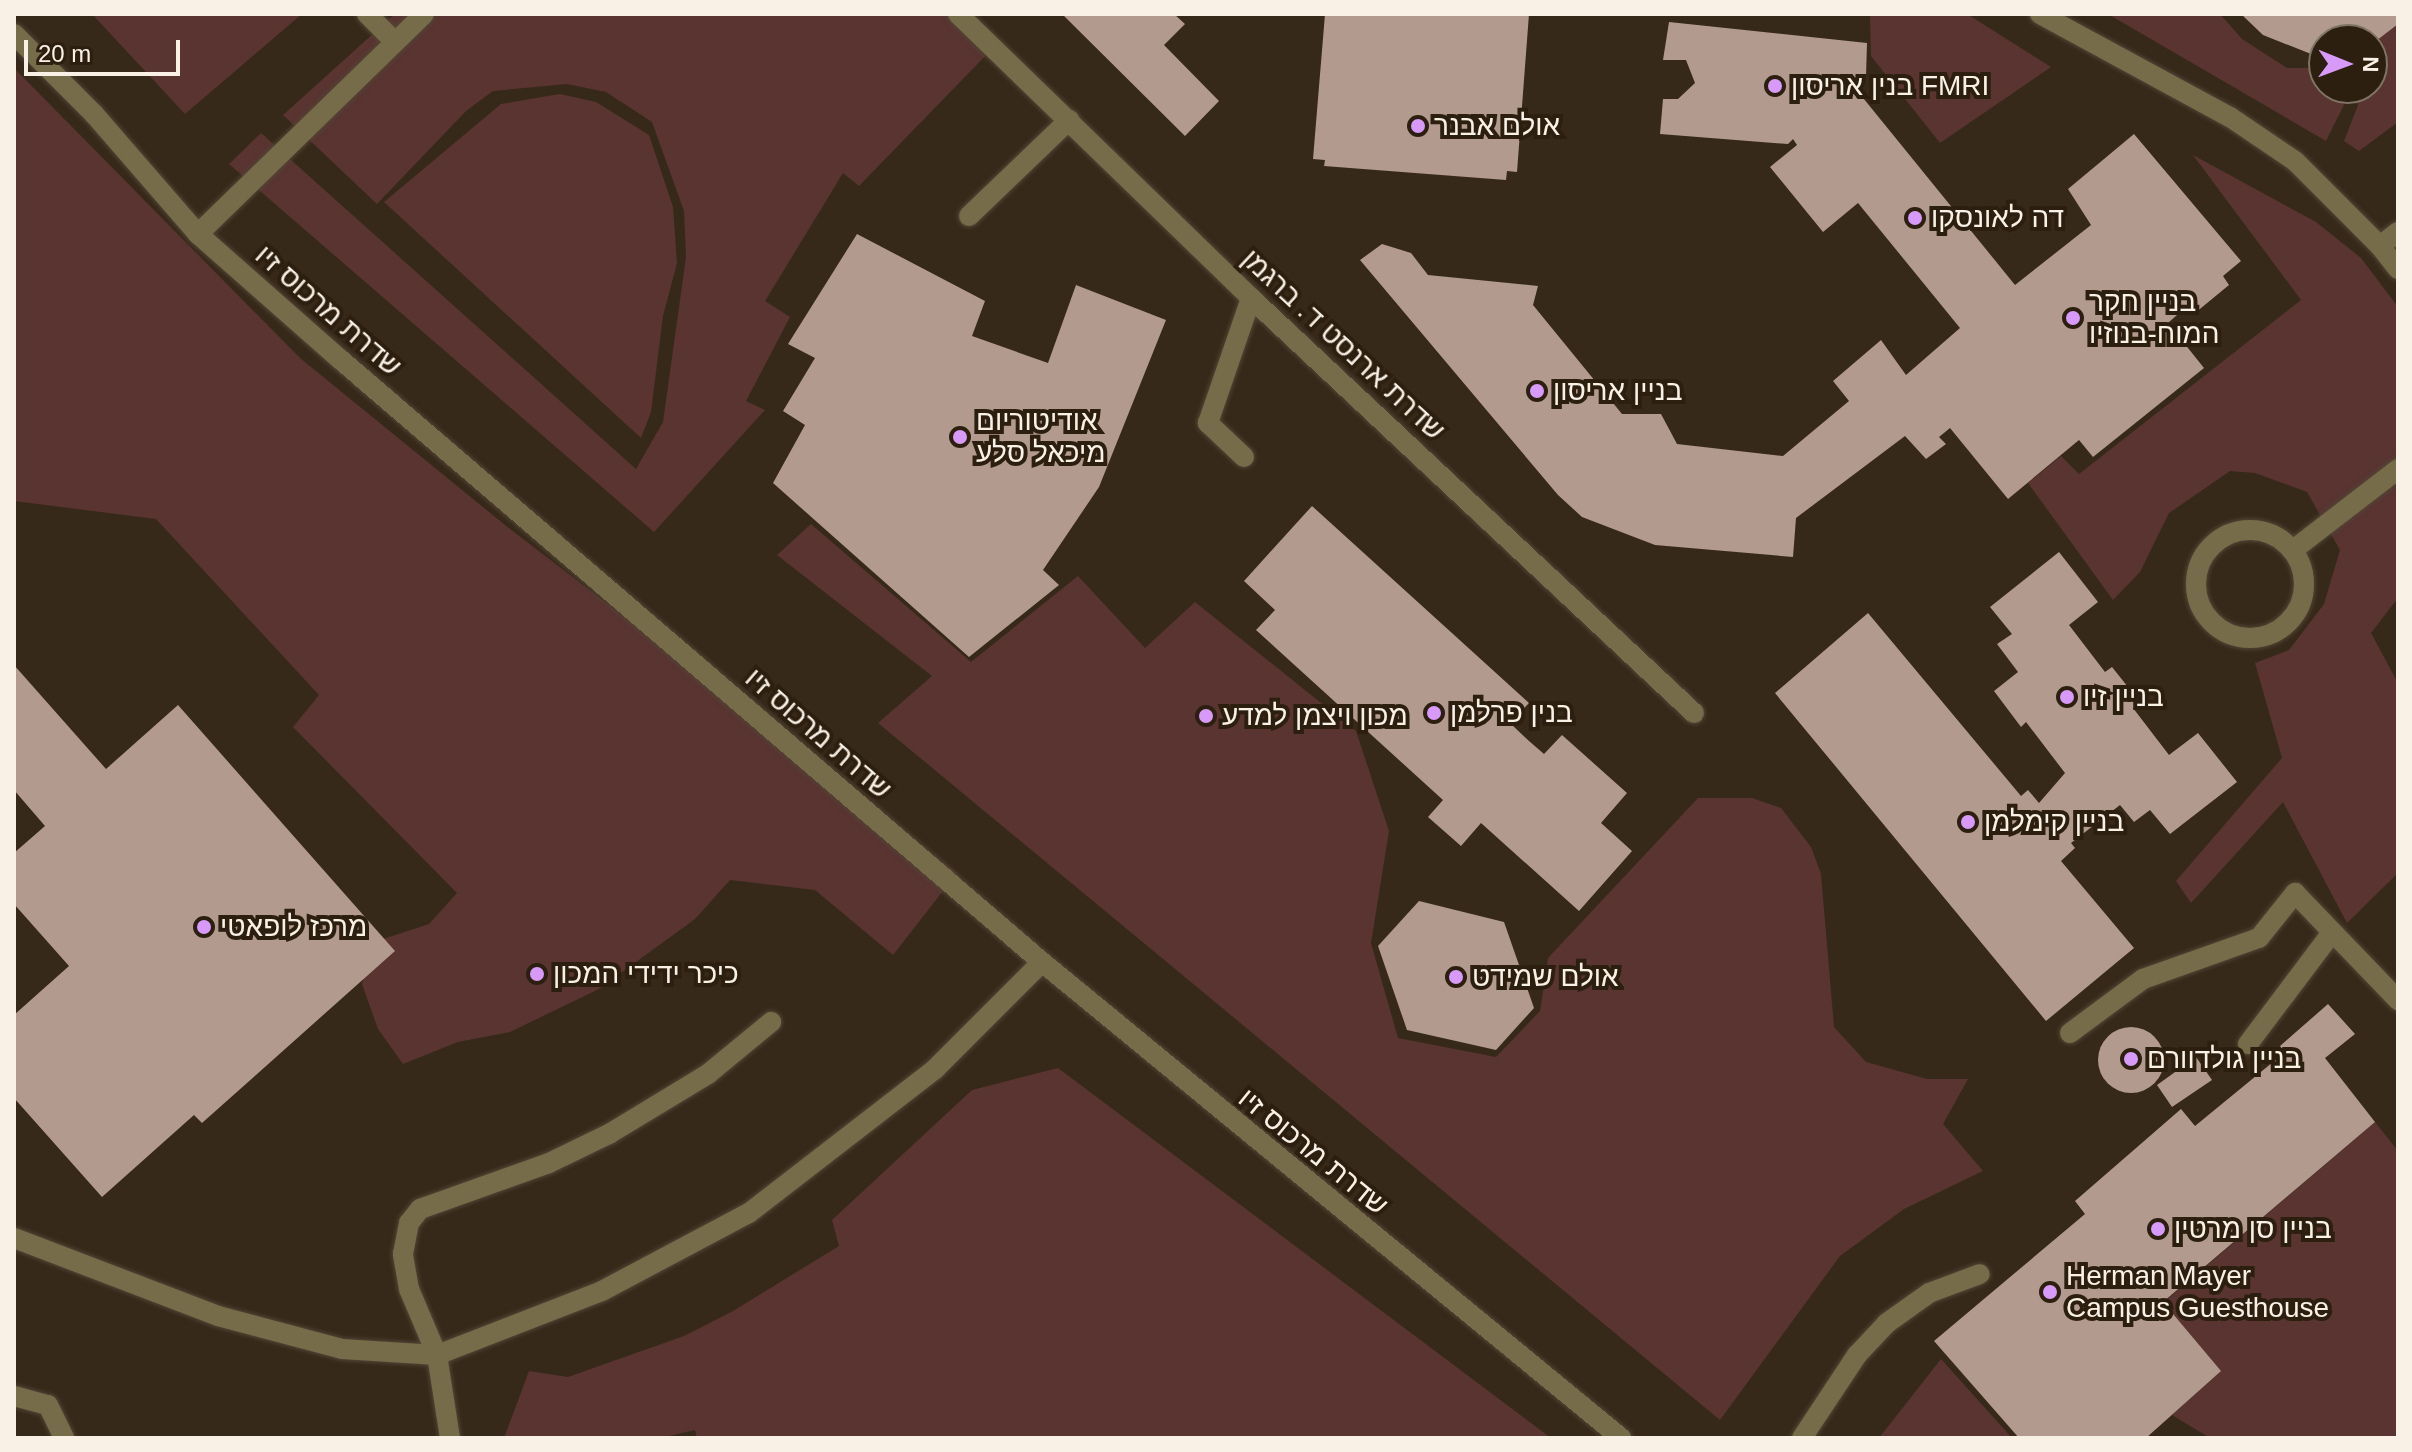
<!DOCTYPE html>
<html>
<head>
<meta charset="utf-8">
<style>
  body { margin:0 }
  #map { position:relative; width:2412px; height:1452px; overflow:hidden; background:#372919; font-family:Helvetica,"Noto Sans Hebrew",sans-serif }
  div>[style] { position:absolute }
  .green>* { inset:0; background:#593431 }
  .building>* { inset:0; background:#b29a8e }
  .round { border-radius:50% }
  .roads { filter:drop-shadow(0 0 2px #524536) drop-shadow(0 0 2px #524536) }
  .service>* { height:20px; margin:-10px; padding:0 10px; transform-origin:10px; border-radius:10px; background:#766c49 }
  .minor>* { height:20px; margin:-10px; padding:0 10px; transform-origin:10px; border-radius:10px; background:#766c49 }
  .minor>.ring { margin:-10px; padding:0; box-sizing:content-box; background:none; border:20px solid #766c49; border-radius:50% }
  .tertiary>* { height:20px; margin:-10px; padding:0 10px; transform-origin:10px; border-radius:10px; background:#766c49 }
  .dots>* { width:22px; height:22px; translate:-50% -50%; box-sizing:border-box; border:4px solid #2c1f0f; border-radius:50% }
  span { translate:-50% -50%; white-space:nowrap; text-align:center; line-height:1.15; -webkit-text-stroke:8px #2c1f0f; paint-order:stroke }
  .poi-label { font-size:28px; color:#f9f0e6 }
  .left { translate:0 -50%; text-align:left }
  .street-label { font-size:28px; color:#f9f0e6 }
  .frame { position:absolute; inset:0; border:16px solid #f9f0e6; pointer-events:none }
  .north { position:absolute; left:2308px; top:24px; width:80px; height:80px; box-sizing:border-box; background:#2c1f0f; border:2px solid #7e7365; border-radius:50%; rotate:91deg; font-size:22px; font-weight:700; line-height:32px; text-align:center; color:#f9f0e6 }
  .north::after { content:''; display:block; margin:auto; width:28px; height:36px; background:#d89af8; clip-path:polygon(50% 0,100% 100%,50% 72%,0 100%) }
  .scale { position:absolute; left:24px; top:40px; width:156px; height:36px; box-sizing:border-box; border:4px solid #f9f0e6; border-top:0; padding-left:10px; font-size:24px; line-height:28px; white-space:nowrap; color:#f9f0e6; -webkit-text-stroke:6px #2c1f0f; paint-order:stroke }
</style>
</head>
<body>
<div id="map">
  <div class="green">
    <div style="clip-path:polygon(92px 14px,302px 14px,185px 114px)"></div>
    <div style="clip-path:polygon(395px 14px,961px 14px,993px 48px,859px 186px,843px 173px,765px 301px,790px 317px,746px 401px,765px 410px,654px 532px,229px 164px,261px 133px,636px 469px,663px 422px,686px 257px,684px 211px,652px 122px,606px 92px,567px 84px,493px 91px,466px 111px,377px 204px,283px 115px)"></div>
    <div style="clip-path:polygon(1870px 14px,1967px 14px,2051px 67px,1940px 143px,1871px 56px)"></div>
    <div style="clip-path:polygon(2108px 14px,2220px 14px,2242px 39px,2287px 68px,2324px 68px,2324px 88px,2341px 88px,2344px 105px,2326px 141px)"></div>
    <div style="clip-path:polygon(2398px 14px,2398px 122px,2359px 151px,2344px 141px,2358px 105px,2356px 88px,2372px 88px,2372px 40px)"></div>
    <div style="clip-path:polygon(14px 68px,300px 358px,505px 525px,957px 873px,893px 955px,815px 890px,730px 880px,695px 919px,599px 989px,510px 1032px,458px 1042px,403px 1064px,378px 1029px,362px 984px,371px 943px,429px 924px,457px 893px,293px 727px,319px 695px,156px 519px,14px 501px)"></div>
    <div style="clip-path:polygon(560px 94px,596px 102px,649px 135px,673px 207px,677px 263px,663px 316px,651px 412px,641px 438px,384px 202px,501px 104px)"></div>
    <div style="clip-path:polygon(2193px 155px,2316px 222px,2361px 258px,2398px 307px,2398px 598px,2371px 633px,2398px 683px,2398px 873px,2347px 923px,2283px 802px,2191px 903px,2176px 881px,2282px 758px,2255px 663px,2289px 650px,2324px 604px,2340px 550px,2307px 492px,2255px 473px,2230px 471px,2169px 513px,2140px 572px,2113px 600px,2028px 483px,2061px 456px,2079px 474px,2301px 300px)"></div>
    <div style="clip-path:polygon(811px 524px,971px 662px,1078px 576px,1145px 648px,1195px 602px,1356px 731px,1389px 831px,1371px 943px,1398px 1038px,1496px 1057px,1540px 1011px,1548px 958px,1698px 798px,1752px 798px,1781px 808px,1811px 847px,1821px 874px,1834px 1027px,1866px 1062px,1927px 1079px,1968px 1079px,1943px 1124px,1983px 1171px,1904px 1209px,1840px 1256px,1720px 1420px,878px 723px,932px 676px,777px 555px)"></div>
    <div style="clip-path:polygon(1058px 1068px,1551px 1438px,697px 1438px,695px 1430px,660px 1438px,504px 1438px,529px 1371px,568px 1377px,684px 1336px,733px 1311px,839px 1246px,832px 1220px,972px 1090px)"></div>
    <div style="clip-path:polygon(2375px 1122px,2398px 1151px,2398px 1438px,2210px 1438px,2172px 1415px,2220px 1371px,2163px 1303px)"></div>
    <div style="clip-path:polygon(1941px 1359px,2012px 1438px,1879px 1438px)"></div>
  </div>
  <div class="building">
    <div style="clip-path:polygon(1062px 14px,1174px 14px,1185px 24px,1164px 45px,1219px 101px,1185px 136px)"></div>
    <div style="clip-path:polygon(1325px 14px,1529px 14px,1517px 172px,1507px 171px,1506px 180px,1324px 166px,1325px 160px,1313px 159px)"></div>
    <div style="clip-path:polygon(2241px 14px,2398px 14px,2398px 24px,2372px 44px,2324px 40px,2324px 55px,2311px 54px,2263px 35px)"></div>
    <div style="clip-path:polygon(1669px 22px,1867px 43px,1866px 77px,1855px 88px,2015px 285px,2091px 225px,2068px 189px,2134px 134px,2241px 261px,2223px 276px,2229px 285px,2195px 313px,2186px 307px,2168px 323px,2204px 368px,2093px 457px,2079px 440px,2008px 499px,1950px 428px,1939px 437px,1946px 444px,1926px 459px,1905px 436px,1796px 518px,1793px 557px,1655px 545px,1582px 517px,1558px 495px,1360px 260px,1382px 244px,1411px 253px,1428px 275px,1538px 286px,1533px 305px,1622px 414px,1661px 414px,1677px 444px,1783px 456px,1849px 401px,1833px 381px,1881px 340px,1906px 375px,1960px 328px,1858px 203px,1823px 232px,1770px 167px,1797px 145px,1793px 139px,1788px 144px,1660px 134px,1663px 99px,1678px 99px,1695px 83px,1686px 60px,1663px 60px)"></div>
    <div style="clip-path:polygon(857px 234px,985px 301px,972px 336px,1048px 363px,1076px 285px,1166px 320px,1099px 487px,1043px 570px,1059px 585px,969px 657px,773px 483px,805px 425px,783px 411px,815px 358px,788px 344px)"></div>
    <div style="clip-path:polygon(1312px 506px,1529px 703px,1510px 723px,1529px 741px,1544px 754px,1562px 735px,1627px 793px,1601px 823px,1632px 851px,1579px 911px,1481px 823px,1461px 846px,1428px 817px,1443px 800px,1256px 630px,1275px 610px,1244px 581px)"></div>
    <div style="clip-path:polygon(2059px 552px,2098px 602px,2069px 625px,2105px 672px,2112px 667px,2124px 682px,2140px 703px,2133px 708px,2169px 755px,2198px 733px,2237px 782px,2170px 834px,2150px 810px,2134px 822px,2120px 805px,2071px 843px,2075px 848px,2061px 861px,2134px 948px,2046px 1021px,1775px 693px,1868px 613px,2021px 796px,2028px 790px,2039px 803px,2065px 773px,2026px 722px,2021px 727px,1994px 691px,2018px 672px,1997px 644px,2012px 634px,1990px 607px)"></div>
    <div style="clip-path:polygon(14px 665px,106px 769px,178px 705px,395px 951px,202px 1123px,194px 1115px,102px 1197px,14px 1098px,14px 1015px,69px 966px,14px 904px,14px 853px,45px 826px,14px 790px)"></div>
    <div style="clip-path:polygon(1419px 901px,1504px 922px,1534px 1008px,1496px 1050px,1407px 1030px,1378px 946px)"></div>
    <div style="clip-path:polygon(2328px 1004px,2355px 1034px,2325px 1058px,2375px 1122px,2163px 1302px,2221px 1371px,2146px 1438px,2019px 1438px,1934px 1341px,2085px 1214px,2075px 1201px,2181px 1109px,2195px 1126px,2284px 1053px,2280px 1046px)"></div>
    <div class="round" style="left:2098px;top:1027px;width:66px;height:66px"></div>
    <div style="clip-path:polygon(2196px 1057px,2212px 1080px,2172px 1107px,2157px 1085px)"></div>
  </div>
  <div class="roads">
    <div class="service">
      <div style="left:367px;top:14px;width:38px;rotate:45deg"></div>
      <div style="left:969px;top:216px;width:139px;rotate:-43.8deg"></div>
      <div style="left:1244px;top:457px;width:50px;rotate:-136.6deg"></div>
      <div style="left:1208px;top:423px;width:132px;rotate:-71deg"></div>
      <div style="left:2070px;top:1033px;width:91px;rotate:-36.5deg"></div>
      <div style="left:2143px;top:979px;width:123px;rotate:-19.5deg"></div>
      <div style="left:2259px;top:938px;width:58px;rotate:-51.3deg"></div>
      <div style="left:2248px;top:1044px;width:136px;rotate:-53deg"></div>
      <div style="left:437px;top:1355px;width:72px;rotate:-113deg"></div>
      <div style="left:409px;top:1289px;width:36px;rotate:-100deg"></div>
      <div style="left:403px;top:1254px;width:32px;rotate:-79deg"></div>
      <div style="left:409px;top:1223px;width:18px;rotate:-52deg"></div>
      <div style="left:420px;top:1209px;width:137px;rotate:-19.6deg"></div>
      <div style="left:549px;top:1163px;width:67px;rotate:-25.8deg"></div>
      <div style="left:609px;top:1134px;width:116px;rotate:-31.2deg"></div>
      <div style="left:708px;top:1074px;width:82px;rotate:-39.5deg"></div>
      <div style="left:1802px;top:1438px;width:100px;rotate:-56.5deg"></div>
      <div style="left:1857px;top:1355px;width:44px;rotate:-46.8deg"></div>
      <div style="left:1887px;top:1323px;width:52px;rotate:-35.5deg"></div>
      <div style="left:1929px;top:1293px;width:54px;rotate:-20.4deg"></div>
    </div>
    <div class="minor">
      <div style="left:958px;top:14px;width:408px;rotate:44.1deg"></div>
      <div style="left:1251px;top:298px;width:607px;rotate:43.13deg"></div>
      <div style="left:2040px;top:14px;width:216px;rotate:28.5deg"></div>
      <div style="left:2230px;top:117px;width:78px;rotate:34.1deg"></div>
      <div style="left:2295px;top:161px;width:120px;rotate:45deg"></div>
      <div style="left:2398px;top:232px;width:23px;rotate:142deg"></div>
      <div style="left:2380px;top:246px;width:29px;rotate:52deg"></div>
      <div style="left:198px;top:234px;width:315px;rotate:-44.2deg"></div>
      <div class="ring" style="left:2196px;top:530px;width:88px;height:88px"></div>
      <div style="left:2293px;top:550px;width:133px;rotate:-37.6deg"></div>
      <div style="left:2295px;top:893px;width:149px;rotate:46.1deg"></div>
      <div style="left:14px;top:1238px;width:218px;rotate:20.9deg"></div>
      <div style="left:218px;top:1316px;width:128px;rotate:14.9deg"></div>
      <div style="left:342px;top:1349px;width:95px;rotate:3.6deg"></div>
      <div style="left:437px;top:1355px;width:177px;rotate:-21.2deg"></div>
      <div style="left:602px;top:1291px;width:166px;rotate:-28deg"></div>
      <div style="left:749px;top:1213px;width:235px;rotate:-37.7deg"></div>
      <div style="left:935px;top:1069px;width:151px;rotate:-45deg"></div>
      <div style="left:437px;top:1355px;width:84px;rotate:81.1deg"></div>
      <div style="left:14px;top:1396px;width:35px;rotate:15deg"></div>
      <div style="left:48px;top:1405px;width:37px;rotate:64deg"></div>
    </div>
    <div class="tertiary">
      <div style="left:14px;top:34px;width:113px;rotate:45deg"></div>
      <div style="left:94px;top:114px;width:159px;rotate:49.1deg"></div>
      <div style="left:198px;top:234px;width:191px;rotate:41.4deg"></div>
      <div style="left:341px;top:360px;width:924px;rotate:40.66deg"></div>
      <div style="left:1042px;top:962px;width:750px;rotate:39.42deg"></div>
    </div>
  </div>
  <div class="dots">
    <div style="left:1775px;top:86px;background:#d89af8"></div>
    <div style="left:1418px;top:126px;background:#d89af8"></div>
    <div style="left:1915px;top:218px;background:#d89af8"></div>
    <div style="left:2073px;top:318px;background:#d89af8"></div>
    <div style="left:1537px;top:391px;background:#d89af8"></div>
    <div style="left:960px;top:437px;background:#d89af8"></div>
    <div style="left:2067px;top:697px;background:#d89af8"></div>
    <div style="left:1434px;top:713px;background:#d89af8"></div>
    <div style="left:1206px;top:716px;background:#d89af8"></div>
    <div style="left:1968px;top:822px;background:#d89af8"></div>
    <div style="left:204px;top:927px;background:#d89af8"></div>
    <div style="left:537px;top:974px;background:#d89af8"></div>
    <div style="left:1456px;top:977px;background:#d89af8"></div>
    <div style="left:2131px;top:1059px;background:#d89af8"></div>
    <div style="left:2158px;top:1229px;background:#d89af8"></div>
    <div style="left:2050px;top:1292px;background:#d89af8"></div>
  </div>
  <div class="poi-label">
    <span class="left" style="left:1791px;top:86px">בנין אריסון FMRI</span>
    <span class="left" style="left:1434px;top:126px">אולם אבנר</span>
    <span class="left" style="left:1931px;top:218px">דה לאונסקו</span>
    <span class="left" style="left:2089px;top:318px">בניין חקר<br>המוח-בנוזיו</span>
    <span class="left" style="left:1553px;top:391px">בניין אריסון</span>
    <span class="left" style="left:976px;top:437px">אודיטוריום<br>מיכאל סלע</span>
    <span class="left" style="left:2083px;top:697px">בניין זיו</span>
    <span class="left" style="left:1450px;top:713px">בנין פרלמן</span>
    <span class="left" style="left:1222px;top:716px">מכון ויצמן למדע</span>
    <span class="left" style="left:1984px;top:822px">בניין קימלמן</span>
    <span class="left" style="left:220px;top:927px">מרכז לופאטי</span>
    <span class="left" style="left:553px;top:974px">כיכר ידידי המכון</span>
    <span class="left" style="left:1472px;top:977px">אולם שמידט</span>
    <span class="left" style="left:2147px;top:1059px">בניין גולדוורם</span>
    <span class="left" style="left:2174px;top:1229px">בניין סן מרטין</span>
    <span class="left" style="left:2066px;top:1292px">Herman Mayer<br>Campus Guesthouse</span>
  </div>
  <div class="street-label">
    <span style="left:328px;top:311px;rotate:41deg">שדרת מרכוס זיו</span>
    <span style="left:1343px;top:345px;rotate:43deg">שדרת ארנסט ד. ברגמן</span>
    <span style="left:818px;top:734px;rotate:41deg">שדרת מרכוס זיו</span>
    <span style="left:1313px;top:1152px;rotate:39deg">שדרת מרכוס זיו</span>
  </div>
  <div class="frame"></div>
  <div class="north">N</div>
  <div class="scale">20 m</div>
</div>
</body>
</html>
